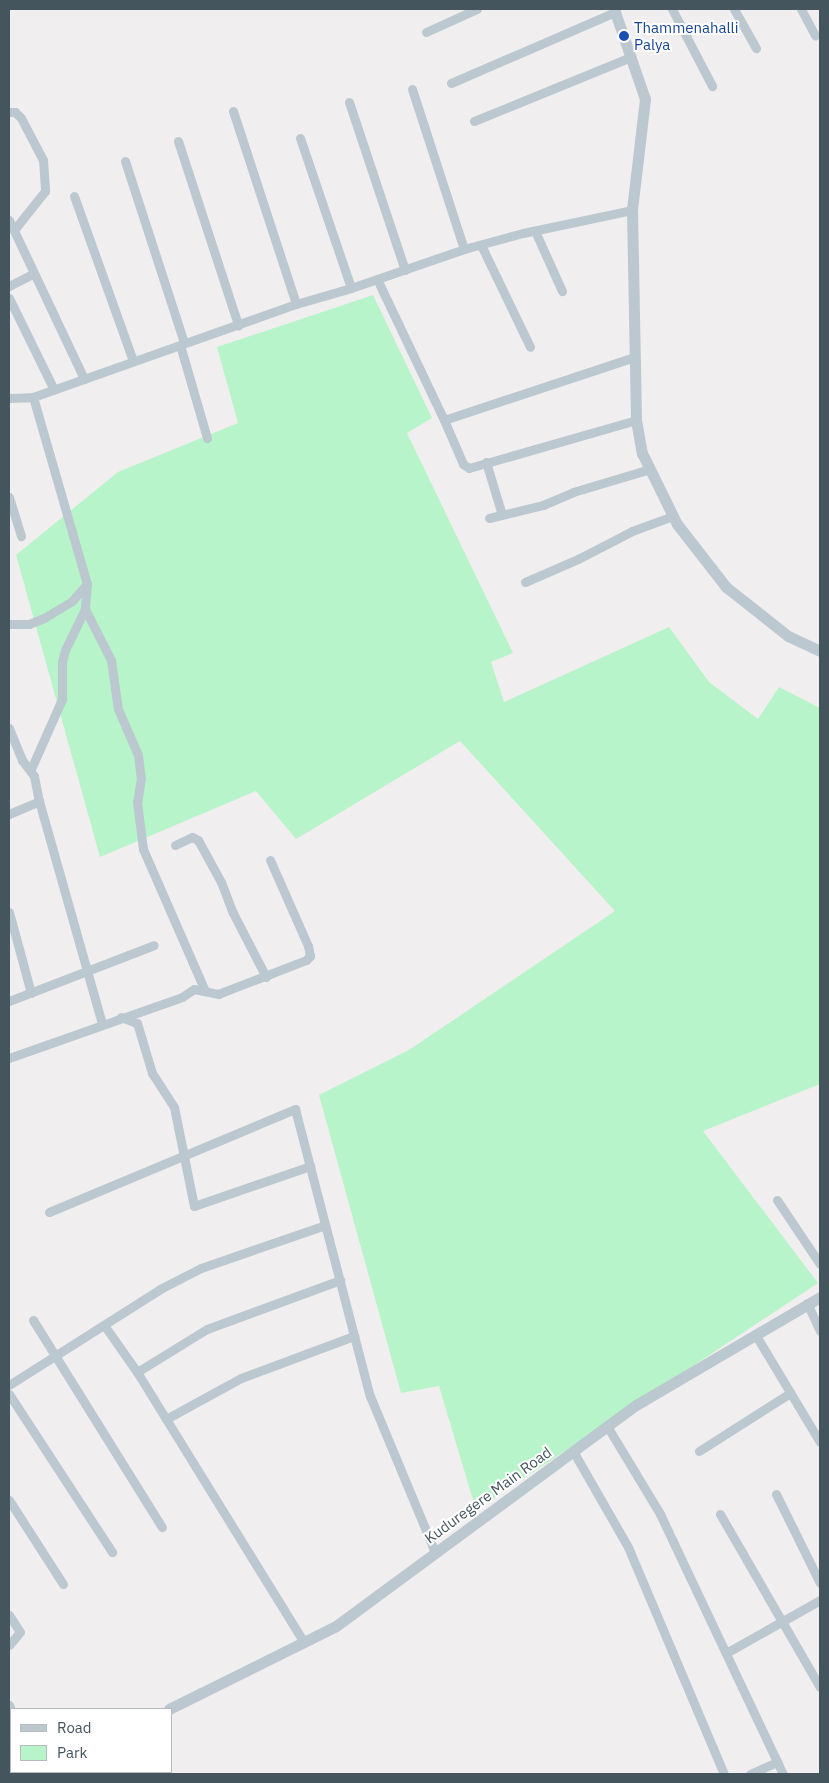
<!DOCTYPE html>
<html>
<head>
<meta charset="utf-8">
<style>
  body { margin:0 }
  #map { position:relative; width:829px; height:1783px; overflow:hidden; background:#f1eeef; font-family:"IBM Plex Sans",sans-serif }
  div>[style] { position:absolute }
  .green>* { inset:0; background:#b8f4c9 }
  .minor>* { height:9px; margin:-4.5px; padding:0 4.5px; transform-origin:4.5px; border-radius:4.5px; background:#bbc8cf }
  .tertiary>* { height:11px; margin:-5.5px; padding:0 5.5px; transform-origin:5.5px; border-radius:5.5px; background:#bbc8cf }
  .dots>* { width:14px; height:14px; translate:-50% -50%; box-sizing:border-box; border:2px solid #fff; border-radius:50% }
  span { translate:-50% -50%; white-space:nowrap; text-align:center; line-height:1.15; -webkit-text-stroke:4px #fff; paint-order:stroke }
  .transit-label { font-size:15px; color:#164399 }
  .left { translate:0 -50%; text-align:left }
  .street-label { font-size:15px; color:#45555e }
  .frame { position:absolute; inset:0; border:10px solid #45555e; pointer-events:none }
  .legend { position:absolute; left:10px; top:1708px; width:162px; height:65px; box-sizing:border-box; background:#fff; border:1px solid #b5bbbf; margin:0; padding:6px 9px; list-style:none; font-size:15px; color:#45555e }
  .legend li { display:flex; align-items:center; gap:10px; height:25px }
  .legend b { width:25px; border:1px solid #b5bbbf }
</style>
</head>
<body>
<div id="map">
  <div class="green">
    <div style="clip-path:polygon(373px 295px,432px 418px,407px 433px,513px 653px,491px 662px,504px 702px,669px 627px,709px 682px,758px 719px,779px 687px,820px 708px,820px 1084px,703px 1131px,818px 1283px,476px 1510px,439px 1386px,401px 1393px,319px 1095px,409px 1050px,615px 911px,460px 741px,296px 839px,256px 791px,100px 857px,16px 555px,118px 472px,238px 423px,217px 347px)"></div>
  </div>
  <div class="minor">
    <div style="left:672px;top:9px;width:87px;rotate:62.5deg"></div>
    <div style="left:734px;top:9px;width:45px;rotate:60.6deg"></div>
    <div style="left:801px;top:9px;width:30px;rotate:62deg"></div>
    <div style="left:426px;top:32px;width:56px;rotate:-24.3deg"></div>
    <div style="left:451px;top:83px;width:179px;rotate:-23.4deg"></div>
    <div style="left:412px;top:89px;width:168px;rotate:72deg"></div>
    <div style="left:349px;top:102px;width:177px;rotate:71.6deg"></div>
    <div style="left:233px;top:111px;width:203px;rotate:71.9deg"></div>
    <div style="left:9px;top:112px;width:6px"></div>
    <div style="left:15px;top:112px;width:8px;rotate:45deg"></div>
    <div style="left:21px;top:118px;width:47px;rotate:62.4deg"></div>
    <div style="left:43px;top:160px;width:31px;rotate:86deg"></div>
    <div style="left:45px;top:191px;width:50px;rotate:128.5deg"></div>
    <div style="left:474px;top:121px;width:170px;rotate:-22.2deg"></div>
    <div style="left:300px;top:138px;width:158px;rotate:71.2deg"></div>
    <div style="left:178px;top:141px;width:194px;rotate:71.9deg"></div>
    <div style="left:125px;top:161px;width:191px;rotate:72deg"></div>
    <div style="left:74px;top:196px;width:175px;rotate:70.3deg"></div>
    <div style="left:9px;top:220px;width:176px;rotate:64.7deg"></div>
    <div style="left:535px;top:231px;width:66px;rotate:65.8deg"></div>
    <div style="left:481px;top:245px;width:113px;rotate:64.3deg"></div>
    <div style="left:377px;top:279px;width:156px;rotate:64.6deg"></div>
    <div style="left:444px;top:420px;width:48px;rotate:66.6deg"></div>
    <div style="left:463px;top:464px;width:7px;rotate:34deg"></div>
    <div style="left:469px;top:468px;width:174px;rotate:-16deg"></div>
    <div style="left:9px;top:286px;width:28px;rotate:-27deg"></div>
    <div style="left:9px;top:298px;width:102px;rotate:63.9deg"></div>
    <div style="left:180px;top:345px;width:97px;rotate:73.8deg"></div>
    <div style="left:33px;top:397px;width:195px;rotate:73.9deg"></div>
    <div style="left:87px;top:584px;width:25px;rotate:95deg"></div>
    <div style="left:85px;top:609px;width:57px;rotate:63deg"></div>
    <div style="left:111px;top:660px;width:49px;rotate:81.9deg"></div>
    <div style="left:118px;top:709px;width:50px;rotate:66.5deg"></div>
    <div style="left:138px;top:755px;width:23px;rotate:83deg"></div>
    <div style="left:141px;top:778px;width:24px;rotate:99deg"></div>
    <div style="left:137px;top:802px;width:47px;rotate:82.7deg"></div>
    <div style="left:143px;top:849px;width:155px;rotate:66.4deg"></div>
    <div style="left:9px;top:398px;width:24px;rotate:-2deg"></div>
    <div style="left:33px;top:397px;width:279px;rotate:-19.5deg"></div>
    <div style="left:296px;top:304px;width:57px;rotate:-16.2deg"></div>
    <div style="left:351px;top:288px;width:120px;rotate:-19deg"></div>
    <div style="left:464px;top:249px;width:61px;rotate:-15.2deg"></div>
    <div style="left:523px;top:233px;width:111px;rotate:-11.9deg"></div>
    <div style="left:444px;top:420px;width:201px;rotate:-18.3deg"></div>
    <div style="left:486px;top:462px;width:55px;rotate:73.2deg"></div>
    <div style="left:9px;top:497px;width:41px;rotate:72.9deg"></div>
    <div style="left:489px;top:518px;width:56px;rotate:-13.5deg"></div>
    <div style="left:543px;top:505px;width:33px;rotate:-23deg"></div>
    <div style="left:573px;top:492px;width:80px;rotate:-16.6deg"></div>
    <div style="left:525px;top:582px;width:58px;rotate:-23.5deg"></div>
    <div style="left:578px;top:559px;width:61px;rotate:-27.4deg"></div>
    <div style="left:632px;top:531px;width:44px;rotate:-20.1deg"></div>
    <div style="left:9px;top:624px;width:20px"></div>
    <div style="left:29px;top:624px;width:16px;rotate:-22deg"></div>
    <div style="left:44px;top:618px;width:33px;rotate:-31deg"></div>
    <div style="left:72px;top:601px;width:23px;rotate:-49deg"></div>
    <div style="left:9px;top:728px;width:35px;rotate:68deg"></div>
    <div style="left:22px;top:760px;width:20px;rotate:53deg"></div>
    <div style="left:34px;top:776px;width:25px;rotate:79deg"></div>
    <div style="left:39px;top:801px;width:231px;rotate:74.2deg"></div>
    <div style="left:31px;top:769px;width:77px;rotate:-66.1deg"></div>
    <div style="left:62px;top:699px;width:37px;rotate:-90deg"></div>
    <div style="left:62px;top:662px;width:12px;rotate:-76deg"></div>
    <div style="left:65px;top:650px;width:46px;rotate:-64deg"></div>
    <div style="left:9px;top:814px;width:33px;rotate:-23deg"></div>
    <div style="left:175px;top:845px;width:19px;rotate:-25deg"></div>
    <div style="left:192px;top:837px;width:7px;rotate:27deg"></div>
    <div style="left:198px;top:840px;width:48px;rotate:61.3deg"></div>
    <div style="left:221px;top:882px;width:33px;rotate:69deg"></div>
    <div style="left:233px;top:913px;width:72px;rotate:62.7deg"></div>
    <div style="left:9px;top:912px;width:84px;rotate:74.8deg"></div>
    <div style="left:9px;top:1001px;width:155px;rotate:-21.1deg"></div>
    <div style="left:121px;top:1017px;width:17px;rotate:21deg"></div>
    <div style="left:137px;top:1023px;width:52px;rotate:73.3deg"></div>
    <div style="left:152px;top:1073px;width:40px;rotate:57.1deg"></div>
    <div style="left:174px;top:1107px;width:101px;rotate:78.6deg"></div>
    <div style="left:194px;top:1206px;width:123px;rotate:-19deg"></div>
    <div style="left:9px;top:1058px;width:183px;rotate:-19.4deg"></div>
    <div style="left:182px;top:997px;width:14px;rotate:-34deg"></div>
    <div style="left:194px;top:989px;width:25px;rotate:12deg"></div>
    <div style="left:218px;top:994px;width:94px;rotate:-21.1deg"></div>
    <div style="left:306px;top:960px;width:6px;rotate:-45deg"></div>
    <div style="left:310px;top:956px;width:10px;rotate:-101deg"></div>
    <div style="left:308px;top:946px;width:94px;rotate:-113.8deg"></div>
    <div style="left:777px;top:1200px;width:77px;rotate:56.1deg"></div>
    <div style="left:49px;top:1212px;width:267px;rotate:-22.7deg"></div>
    <div style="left:295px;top:1109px;width:297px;rotate:75.4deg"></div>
    <div style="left:370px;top:1396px;width:169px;rotate:67.4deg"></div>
    <div style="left:807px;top:1303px;width:31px;rotate:65deg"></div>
    <div style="left:33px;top:1320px;width:244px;rotate:58.1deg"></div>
    <div style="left:104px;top:1325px;width:57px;rotate:54.9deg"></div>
    <div style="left:137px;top:1372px;width:317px;rotate:58.3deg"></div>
    <div style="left:755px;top:1334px;width:126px;rotate:59deg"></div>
    <div style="left:137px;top:1372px;width:82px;rotate:-31.6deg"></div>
    <div style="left:207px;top:1329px;width:142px;rotate:-20.2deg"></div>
    <div style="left:9px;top:1385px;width:179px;rotate:-32.4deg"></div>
    <div style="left:160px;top:1289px;width:46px;rotate:-27.1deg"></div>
    <div style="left:201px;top:1268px;width:131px;rotate:-19.1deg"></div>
    <div style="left:9px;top:1394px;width:189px;rotate:56.9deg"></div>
    <div style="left:166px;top:1419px;width:85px;rotate:-28.7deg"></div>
    <div style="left:241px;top:1378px;width:121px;rotate:-20.4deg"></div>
    <div style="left:607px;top:1426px;width:103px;rotate:58.9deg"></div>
    <div style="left:660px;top:1514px;width:288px;rotate:64.7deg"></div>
    <div style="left:573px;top:1451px;width:111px;rotate:60.2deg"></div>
    <div style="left:628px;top:1547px;width:246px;rotate:67.1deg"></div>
    <div style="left:699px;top:1451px;width:108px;rotate:-32.5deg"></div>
    <div style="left:776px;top:1494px;width:99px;rotate:63.7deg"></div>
    <div style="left:9px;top:1500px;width:100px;rotate:57.3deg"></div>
    <div style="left:720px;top:1514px;width:200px;rotate:60deg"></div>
    <div style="left:9px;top:1615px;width:20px;rotate:57deg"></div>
    <div style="left:20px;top:1632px;width:17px;rotate:130deg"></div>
    <div style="left:726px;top:1653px;width:108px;rotate:-29.4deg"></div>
    <div style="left:9px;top:1705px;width:5px;rotate:68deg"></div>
    <div style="left:750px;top:1774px;width:30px;rotate:-24deg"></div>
  </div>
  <div class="tertiary">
    <div style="left:614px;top:9px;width:95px;rotate:71deg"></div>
    <div style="left:645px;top:99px;width:112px;rotate:96.7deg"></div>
    <div style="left:632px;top:210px;width:210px;rotate:88.9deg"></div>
    <div style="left:636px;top:420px;width:34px;rotate:80deg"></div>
    <div style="left:642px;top:453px;width:79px;rotate:63.8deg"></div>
    <div style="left:677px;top:524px;width:80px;rotate:52.1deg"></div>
    <div style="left:726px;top:587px;width:79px;rotate:38.3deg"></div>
    <div style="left:788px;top:636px;width:35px;rotate:25deg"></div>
    <div style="left:169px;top:1709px;width:186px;rotate:-26.4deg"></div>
    <div style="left:336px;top:1626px;width:373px;rotate:-36.4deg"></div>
    <div style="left:636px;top:1405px;width:213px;rotate:-30.4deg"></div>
    <div style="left:39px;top:1774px;width:5px;rotate:-22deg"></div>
  </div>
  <div class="dots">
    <div style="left:624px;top:36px;background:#1a4fb4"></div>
  </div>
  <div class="transit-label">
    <span class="left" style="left:634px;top:36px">Thammenahalli<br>Palya</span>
  </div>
  <div class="street-label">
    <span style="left:488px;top:1495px;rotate:-36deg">Kuduregere Main Road</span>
  </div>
  <div class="frame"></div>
  <ul class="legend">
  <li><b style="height:6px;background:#bbc8cf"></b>Road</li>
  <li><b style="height:14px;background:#b8f4c9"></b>Park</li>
  </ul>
</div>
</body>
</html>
